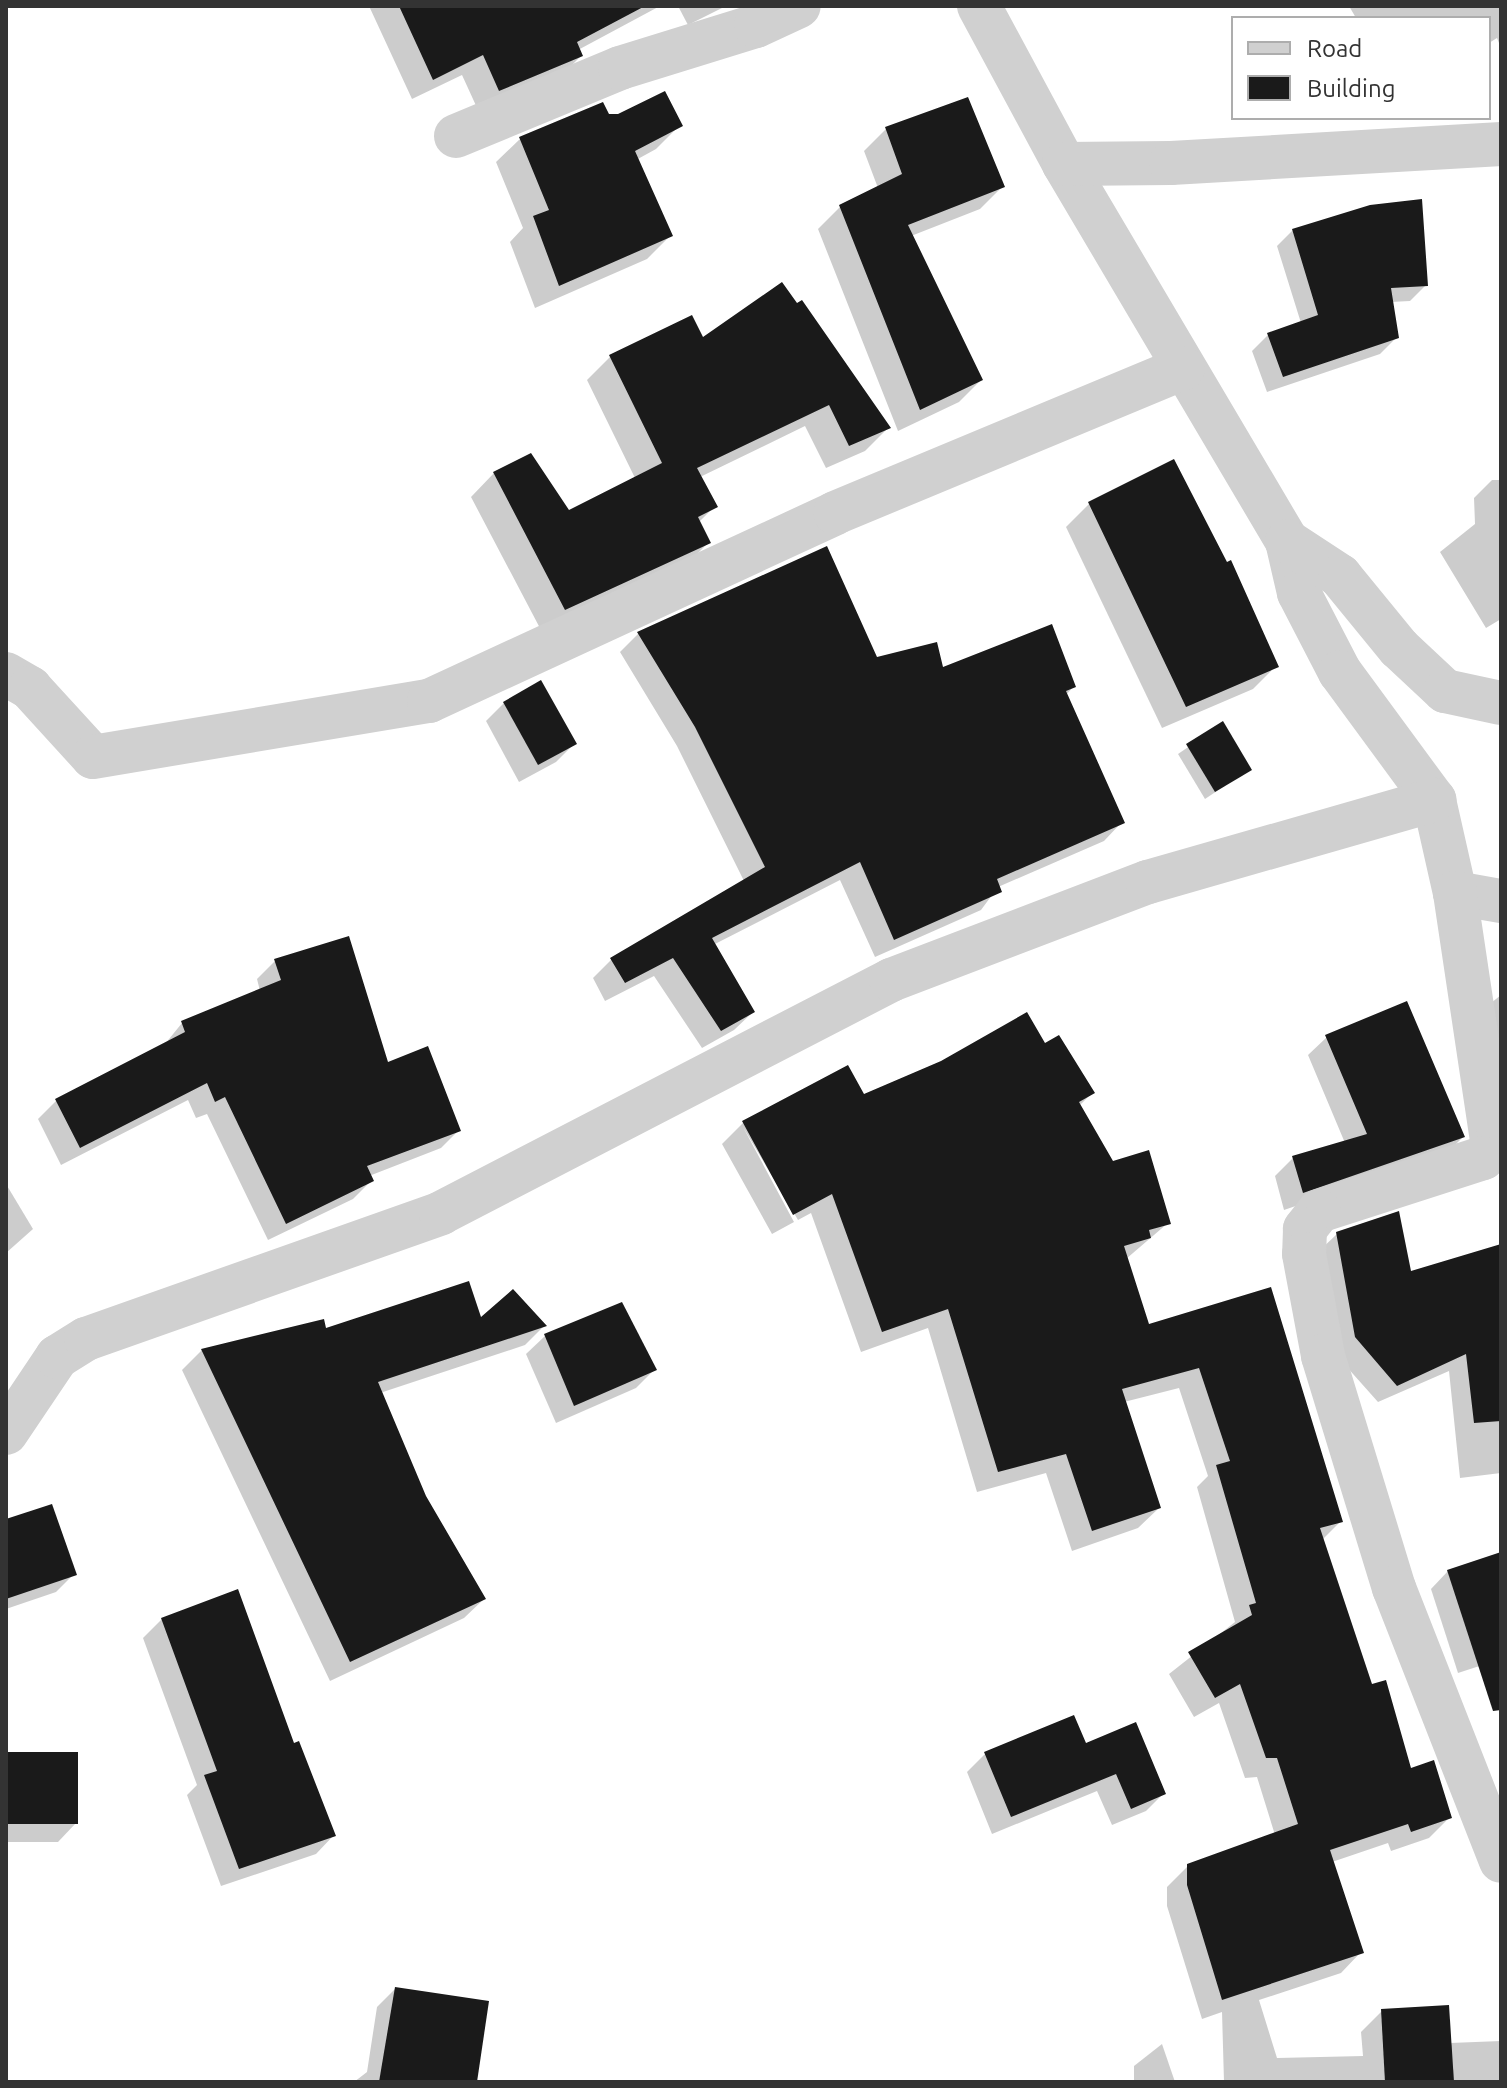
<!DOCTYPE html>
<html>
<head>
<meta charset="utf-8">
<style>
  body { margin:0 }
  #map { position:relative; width:1507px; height:2088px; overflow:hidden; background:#fff; font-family:Ubuntu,sans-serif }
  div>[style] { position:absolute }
  .shadow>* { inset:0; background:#0003 }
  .building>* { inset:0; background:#1a1a1a }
  .street>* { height:44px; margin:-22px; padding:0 22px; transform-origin:22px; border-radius:22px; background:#d0d0d0 }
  span { translate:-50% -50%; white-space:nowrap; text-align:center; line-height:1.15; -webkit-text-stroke:8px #fff; paint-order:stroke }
  .frame { position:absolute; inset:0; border:8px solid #333; pointer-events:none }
  .legend { position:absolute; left:1231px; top:16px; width:260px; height:104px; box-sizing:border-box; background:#fff; border:2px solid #adadad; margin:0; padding:10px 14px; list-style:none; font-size:24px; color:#333 }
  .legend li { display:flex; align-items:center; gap:16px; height:40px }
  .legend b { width:40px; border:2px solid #adadad }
</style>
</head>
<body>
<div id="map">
  <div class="shadow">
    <div style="clip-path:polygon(369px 6px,660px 6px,578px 50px,581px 56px,560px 77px,478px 110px,462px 75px,412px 99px)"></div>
    <div style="clip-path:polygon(678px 6px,726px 6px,688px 25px)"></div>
    <div style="clip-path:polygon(1349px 6px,1501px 6px,1501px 48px,1497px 38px,1489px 43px,1489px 18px,1356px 18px)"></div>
    <div style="clip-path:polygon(680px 125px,656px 149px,636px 160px,670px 236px,647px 259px,535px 308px,510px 242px,523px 228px,496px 162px,520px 139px)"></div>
    <div style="clip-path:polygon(886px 129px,1002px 187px,980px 209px,911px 236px,981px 380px,959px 402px,898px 431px,818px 229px,840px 207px,878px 188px,864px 151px)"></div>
    <div style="clip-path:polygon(1293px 230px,1426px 285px,1410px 301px,1391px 302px,1397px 337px,1380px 354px,1267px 392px,1252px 351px,1268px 335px,1301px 323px,1277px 246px)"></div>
    <div style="clip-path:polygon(702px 340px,888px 428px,865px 451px,826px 468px,805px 426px,700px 477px,715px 506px,698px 523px,709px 542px,685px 566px,542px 632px,471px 497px,494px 473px,568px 513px,635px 478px,587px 380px,611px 356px)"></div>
    <div style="clip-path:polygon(1492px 480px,1501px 480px,1501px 619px,1486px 628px,1440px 552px,1475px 524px,1474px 498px)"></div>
    <div style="clip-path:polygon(1089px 504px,1276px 666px,1253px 689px,1162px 728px,1066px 527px)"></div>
    <div style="clip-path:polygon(638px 634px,1074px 686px,1066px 695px,1122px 822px,1104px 841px,998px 887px,981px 910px,875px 957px,840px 880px,713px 945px,753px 1012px,734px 1030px,702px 1048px,654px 976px,605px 1001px,593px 978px,611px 960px,744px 881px,677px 746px,620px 652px)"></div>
    <div style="clip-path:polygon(504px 703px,574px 744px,556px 762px,519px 782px,486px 721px)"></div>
    <div style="clip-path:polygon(1222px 724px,1250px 769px,1205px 799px,1178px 754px)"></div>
    <div style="clip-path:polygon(275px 961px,459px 1130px,441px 1148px,369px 1176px,371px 1181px,353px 1199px,268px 1240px,207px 1114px,196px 1118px,188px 1100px,61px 1165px,38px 1119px,56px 1101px,165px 1044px,182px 1023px,260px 991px,257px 979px)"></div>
    <div style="clip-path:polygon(1501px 995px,1501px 1142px,1481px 1011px)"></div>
    <div style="clip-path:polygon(1327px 1037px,1463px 1137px,1445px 1155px,1284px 1210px,1275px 1176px,1293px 1158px,1345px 1143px,1308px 1055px)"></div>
    <div style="clip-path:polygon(1045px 1046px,1092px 1093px,1079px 1106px,1112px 1163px,1168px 1223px,1126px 1259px,1148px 1326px,1270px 1290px,1340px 1522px,1322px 1540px,1371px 1687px,1410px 1771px,1450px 1817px,1429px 1838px,1391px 1851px,1388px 1843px,1332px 1862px,1361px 1952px,1341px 1973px,1259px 2000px,1277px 2058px,1363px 2056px,1361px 2032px,1382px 2011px,1450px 2043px,1501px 2041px,1501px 2082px,1224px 2082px,1222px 2012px,1202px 2019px,1167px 1906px,1167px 1887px,1188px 1866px,1275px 1835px,1257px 1777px,1245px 1778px,1219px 1703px,1194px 1717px,1169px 1674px,1235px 1622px,1197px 1487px,1208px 1476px,1179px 1388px,1124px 1402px,1159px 1508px,1138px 1528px,1072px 1551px,1046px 1473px,977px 1492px,928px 1328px,861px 1352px,811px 1213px,798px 1220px,743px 1127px,794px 1222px,772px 1234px,722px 1144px,743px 1123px,848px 1068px,863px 1097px)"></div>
    <div style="clip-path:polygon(6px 1184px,33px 1229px,6px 1253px)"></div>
    <div style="clip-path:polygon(1337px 1234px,1409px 1274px,1501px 1247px,1501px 1473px,1460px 1478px,1449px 1371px,1378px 1402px,1337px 1356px,1318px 1252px)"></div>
    <div style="clip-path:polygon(480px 1320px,544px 1326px,525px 1345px,380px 1393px,424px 1497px,484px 1599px,464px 1618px,330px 1681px,182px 1370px,202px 1350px)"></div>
    <div style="clip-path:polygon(545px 1336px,654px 1370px,636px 1388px,556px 1423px,526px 1354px)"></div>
    <div style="clip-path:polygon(6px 1521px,74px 1574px,56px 1592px,6px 1609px)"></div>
    <div style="clip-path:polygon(1501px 1554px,1501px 1659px,1458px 1673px,1431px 1589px,1448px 1571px)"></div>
    <div style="clip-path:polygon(162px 1619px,293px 1745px,334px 1835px,316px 1854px,221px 1886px,187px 1795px,197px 1785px,143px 1638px)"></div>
    <div style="clip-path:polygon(1085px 1746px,1164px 1793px,1146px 1811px,1112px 1825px,1097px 1791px,992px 1834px,967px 1772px,985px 1754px)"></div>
    <div style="clip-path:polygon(6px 1754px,76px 1823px,58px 1842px,6px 1842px)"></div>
    <div style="clip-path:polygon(395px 1989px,475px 2080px,486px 2082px,354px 2082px,367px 2072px,377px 2007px)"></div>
    <div style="clip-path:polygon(1162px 2044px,1175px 2082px,1134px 2082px,1134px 2066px)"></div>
  </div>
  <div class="building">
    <div style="clip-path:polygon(399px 6px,645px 6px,577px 42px,583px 56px,499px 91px,483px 55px,433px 80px)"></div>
    <div style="clip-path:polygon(665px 91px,683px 126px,635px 151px,673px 236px,559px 286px,533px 216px,549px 210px,519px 137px,603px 102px,609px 114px,618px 114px)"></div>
    <div style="clip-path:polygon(968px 97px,1005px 187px,908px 225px,983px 380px,920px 410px,839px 205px,902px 174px,885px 127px)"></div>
    <div style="clip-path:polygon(1422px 199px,1428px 286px,1391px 288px,1399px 338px,1283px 377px,1267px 333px,1318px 315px,1292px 229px,1370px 205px)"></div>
    <div style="clip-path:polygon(782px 282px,797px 303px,802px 300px,891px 428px,849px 446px,829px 405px,697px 468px,718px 507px,698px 517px,711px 543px,565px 610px,493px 472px,531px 453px,569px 510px,662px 463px,609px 355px,692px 315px,703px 337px)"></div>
    <div style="clip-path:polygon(1174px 459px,1227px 562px,1231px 560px,1279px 667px,1186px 707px,1088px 502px)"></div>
    <div style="clip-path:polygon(827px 546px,877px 657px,937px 642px,943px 667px,1052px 624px,1076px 687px,1066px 691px,1125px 823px,997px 879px,1002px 892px,894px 940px,860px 862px,712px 938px,755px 1012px,721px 1031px,673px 958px,625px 983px,610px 958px,765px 867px,695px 727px,637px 632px)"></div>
    <div style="clip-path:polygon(541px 680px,577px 744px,538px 765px,503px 702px)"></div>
    <div style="clip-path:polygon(1223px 721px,1252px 770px,1215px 792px,1186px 744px)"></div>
    <div style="clip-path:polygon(349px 936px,388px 1062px,428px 1046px,461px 1131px,367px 1166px,374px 1181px,286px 1224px,225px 1097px,215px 1102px,207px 1083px,80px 1148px,55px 1099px,185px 1032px,181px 1021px,281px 980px,274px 959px)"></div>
    <div style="clip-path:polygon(1407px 1001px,1465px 1137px,1303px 1193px,1292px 1156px,1367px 1134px,1325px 1035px)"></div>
    <div style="clip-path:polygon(1027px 1012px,1045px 1043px,1059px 1035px,1095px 1093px,1079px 1102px,1113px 1161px,1149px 1150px,1171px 1224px,1149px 1230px,1151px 1238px,1124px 1246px,1149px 1324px,1271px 1287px,1343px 1522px,1320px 1528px,1372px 1684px,1386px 1680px,1411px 1768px,1434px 1760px,1452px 1818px,1411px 1832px,1408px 1824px,1330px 1850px,1364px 1953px,1222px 2000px,1187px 1885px,1187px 1864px,1298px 1824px,1277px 1758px,1266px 1758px,1240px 1684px,1215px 1698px,1188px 1652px,1252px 1615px,1249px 1605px,1256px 1603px,1216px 1465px,1230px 1461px,1199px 1368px,1122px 1389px,1161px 1508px,1092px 1531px,1066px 1454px,998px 1472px,948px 1309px,882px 1332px,832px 1194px,793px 1215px,742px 1121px,848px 1065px,864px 1094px,941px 1061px)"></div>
    <div style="clip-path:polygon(1399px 1211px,1411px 1271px,1501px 1244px,1501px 1421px,1474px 1423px,1466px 1354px,1397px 1386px,1355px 1337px,1336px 1232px)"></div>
    <div style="clip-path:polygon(469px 1281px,481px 1317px,513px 1289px,547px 1326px,378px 1382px,426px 1496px,486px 1599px,350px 1662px,201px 1349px,324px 1319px,326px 1328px)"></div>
    <div style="clip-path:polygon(622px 1302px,657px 1370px,574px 1406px,544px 1334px)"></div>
    <div style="clip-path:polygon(52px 1504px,77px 1575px,6px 1599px,6px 1519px)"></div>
    <div style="clip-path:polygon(1501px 1552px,1501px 1710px,1493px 1711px,1447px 1570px)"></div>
    <div style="clip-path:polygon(238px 1589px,294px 1743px,299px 1741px,336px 1836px,239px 1869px,204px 1775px,217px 1771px,161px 1618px)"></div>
    <div style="clip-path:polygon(1074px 1715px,1086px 1743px,1136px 1722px,1166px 1794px,1131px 1809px,1116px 1774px,1011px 1817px,984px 1752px)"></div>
    <div style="clip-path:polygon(6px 1752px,78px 1752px,78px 1824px,6px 1824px)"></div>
    <div style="clip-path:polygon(395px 1987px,489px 2001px,477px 2082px,379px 2082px)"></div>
    <div style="clip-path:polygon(1449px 2005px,1454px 2082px,1385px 2082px,1381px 2009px)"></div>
  </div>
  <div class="street">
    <div style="left:979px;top:6px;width:179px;rotate:61.7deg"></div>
    <div style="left:1064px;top:164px;width:438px;rotate:59.4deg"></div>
    <div style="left:1287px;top:541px;width:53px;rotate:77deg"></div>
    <div style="left:1299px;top:593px;width:89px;rotate:62.6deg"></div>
    <div style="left:1340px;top:672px;width:159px;rotate:53.7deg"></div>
    <div style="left:1434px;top:800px;width:95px;rotate:77.3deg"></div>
    <div style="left:1455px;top:893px;width:47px;rotate:9.9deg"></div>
    <div style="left:456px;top:136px;width:178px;rotate:-22.5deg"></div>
    <div style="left:620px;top:68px;width:142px;rotate:-17.2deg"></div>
    <div style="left:756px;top:26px;width:47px;rotate:-24.9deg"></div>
    <div style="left:1064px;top:164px;width:107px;rotate:-0.5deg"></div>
    <div style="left:1171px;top:163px;width:331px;rotate:-3.3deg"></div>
    <div style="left:1287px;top:541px;width:64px;rotate:33.4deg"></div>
    <div style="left:1340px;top:576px;width:93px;rotate:50.7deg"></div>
    <div style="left:1399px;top:648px;width:63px;rotate:43.1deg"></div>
    <div style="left:1445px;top:691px;width:57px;rotate:12.1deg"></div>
    <div style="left:6px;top:674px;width:28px;rotate:30deg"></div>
    <div style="left:30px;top:688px;width:93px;rotate:47.6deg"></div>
    <div style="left:93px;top:757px;width:341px;rotate:-9.5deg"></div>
    <div style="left:429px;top:701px;width:447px;rotate:-24.8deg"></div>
    <div style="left:835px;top:513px;width:377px;rotate:-22.6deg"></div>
    <div style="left:1455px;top:893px;width:256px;rotate:81.5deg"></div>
    <div style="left:1493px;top:1146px;width:16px;rotate:130deg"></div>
    <div style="left:1483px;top:1158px;width:172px;rotate:162.1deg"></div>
    <div style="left:1319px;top:1211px;width:23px;rotate:128deg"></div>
    <div style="left:1305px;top:1229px;width:25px;rotate:92deg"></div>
    <div style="left:1304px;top:1254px;width:104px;rotate:79.4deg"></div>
    <div style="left:1323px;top:1356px;width:243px;rotate:73deg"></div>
    <div style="left:1394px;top:1588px;width:293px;rotate:68.6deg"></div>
    <div style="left:6px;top:1433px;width:92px;rotate:-56.1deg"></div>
    <div style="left:57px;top:1357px;width:34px;rotate:-32deg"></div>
    <div style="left:86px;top:1339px;width:377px;rotate:-19.5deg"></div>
    <div style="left:441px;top:1213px;width:507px;rotate:-27.37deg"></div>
    <div style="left:891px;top:980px;width:275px;rotate:-20.9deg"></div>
    <div style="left:1148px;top:882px;width:298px;rotate:-16deg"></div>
  </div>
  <div class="frame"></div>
  <ul class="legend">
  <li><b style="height:10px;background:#d0d0d0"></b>Road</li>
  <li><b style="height:22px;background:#1a1a1a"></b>Building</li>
  </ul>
</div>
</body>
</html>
